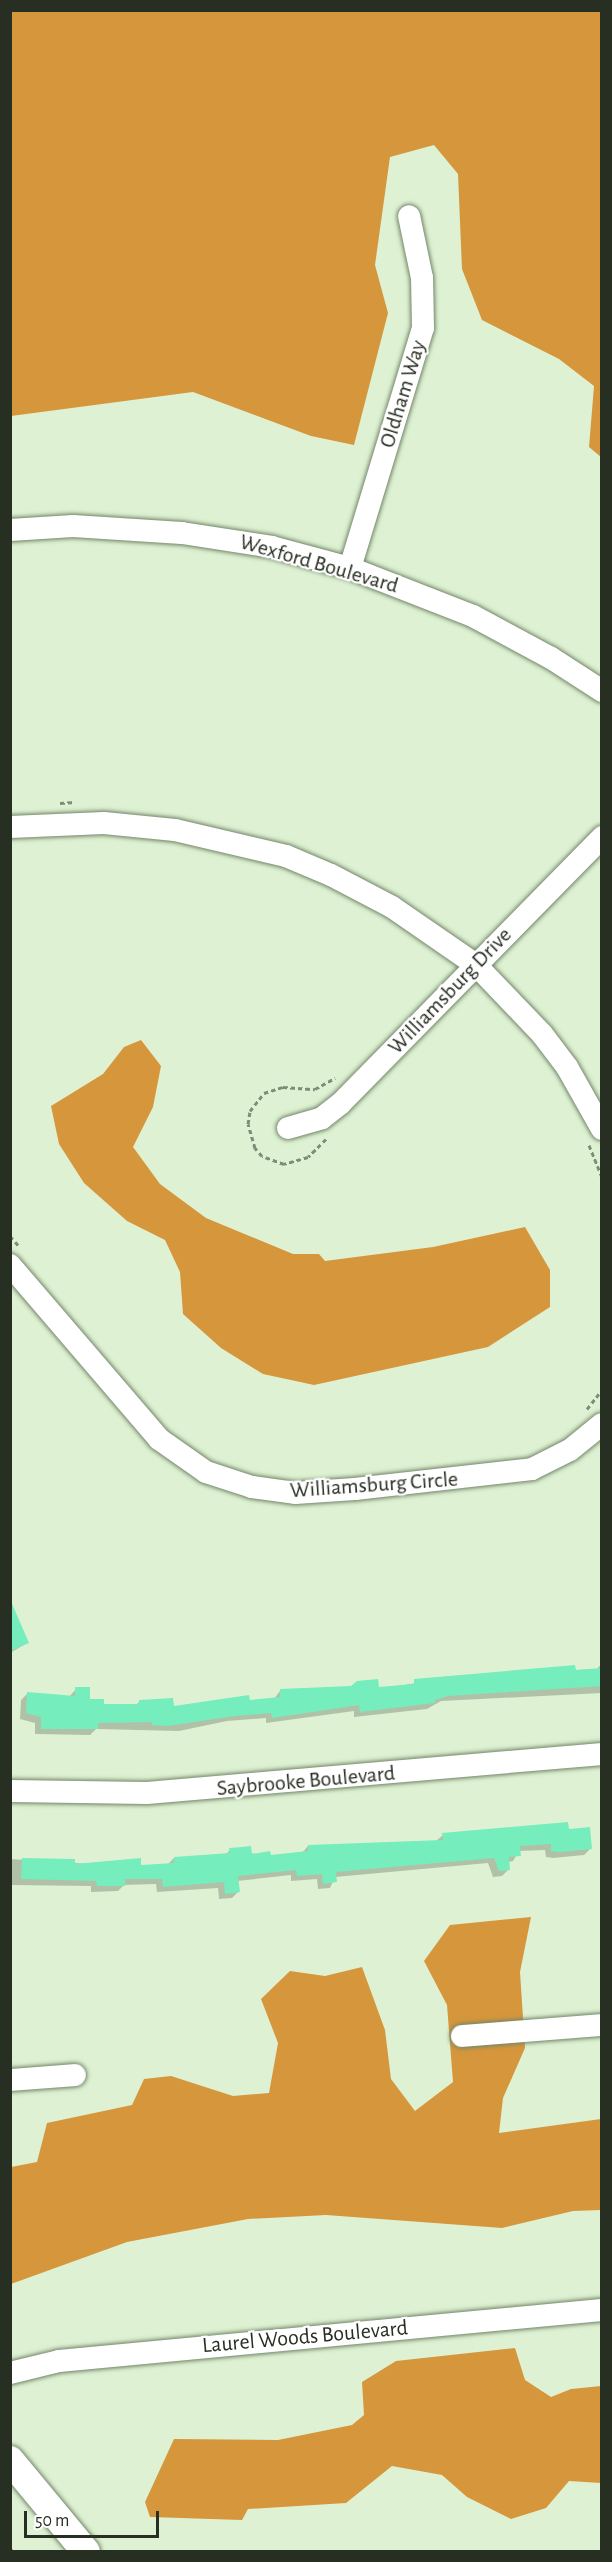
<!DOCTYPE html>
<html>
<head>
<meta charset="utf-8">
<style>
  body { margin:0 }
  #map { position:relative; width:612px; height:2562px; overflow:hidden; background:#def2d3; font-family:"Alegreya Sans",sans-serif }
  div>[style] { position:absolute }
  .forest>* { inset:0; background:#d6963c }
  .shadow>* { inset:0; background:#0003 }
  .building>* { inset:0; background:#75edbd }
  .path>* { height:3px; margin-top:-1.5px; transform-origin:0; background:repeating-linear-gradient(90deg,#7f8d78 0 4.5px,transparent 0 7.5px) }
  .roads { filter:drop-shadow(0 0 2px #74866a) drop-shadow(0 0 2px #74866a) }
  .minor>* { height:22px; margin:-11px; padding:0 11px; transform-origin:11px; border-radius:11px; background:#fff }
  .major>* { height:28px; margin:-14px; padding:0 14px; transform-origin:14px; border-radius:14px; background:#fff }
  span { translate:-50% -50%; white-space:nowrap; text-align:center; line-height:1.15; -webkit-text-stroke:4.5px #fff; paint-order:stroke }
  .street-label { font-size:22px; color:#272e22 }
  .frame { position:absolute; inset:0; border:12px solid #272e22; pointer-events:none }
  .scale { position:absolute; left:24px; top:2511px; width:135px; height:27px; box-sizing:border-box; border:3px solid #272e22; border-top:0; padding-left:8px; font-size:18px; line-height:21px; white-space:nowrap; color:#272e22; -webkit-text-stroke:4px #fff; paint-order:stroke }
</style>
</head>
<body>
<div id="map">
  <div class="forest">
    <div style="clip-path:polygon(10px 11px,601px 11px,601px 457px,589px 447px,594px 386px,559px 359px,482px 320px,462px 269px,458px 174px,434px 145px,390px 157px,375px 265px,388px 313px,354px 445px,311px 436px,193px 392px,11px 416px)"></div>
    <div style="clip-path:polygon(141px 1040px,161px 1066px,153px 1107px,133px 1147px,160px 1184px,206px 1218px,293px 1254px,319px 1254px,325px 1261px,433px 1247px,525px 1227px,550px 1270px,550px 1307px,488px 1347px,314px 1385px,263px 1374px,221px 1348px,183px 1314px,180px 1272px,165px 1240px,127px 1221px,84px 1183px,59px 1144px,51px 1106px,103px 1074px,124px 1047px)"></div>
    <div style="clip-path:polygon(531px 1917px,520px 1972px,525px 2048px,503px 2098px,499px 2133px,601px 2119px,601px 2210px,573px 2211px,502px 2228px,326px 2215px,248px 2219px,127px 2242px,11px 2284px,11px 2167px,37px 2162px,47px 2123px,132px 2105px,144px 2079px,171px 2076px,233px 2096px,269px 2093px,278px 2043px,261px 1999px,290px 1971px,325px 1976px,362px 1967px,385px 2030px,391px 2079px,415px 2111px,453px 2082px,447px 2005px,424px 1961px,450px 1925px)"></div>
    <div style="clip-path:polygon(515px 2348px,525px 2380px,551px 2397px,571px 2389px,601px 2386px,601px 2483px,569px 2481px,546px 2508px,511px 2519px,467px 2497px,442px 2475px,392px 2466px,346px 2503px,248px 2509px,242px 2520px,150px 2517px,145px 2502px,174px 2439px,278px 2440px,352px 2425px,364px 2415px,362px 2382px,396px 2361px)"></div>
  </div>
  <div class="shadow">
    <div style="clip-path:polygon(10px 1603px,27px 1643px,10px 1653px)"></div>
    <div style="clip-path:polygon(602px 1663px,602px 1693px,441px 1701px,427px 1709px,354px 1717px,354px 1711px,266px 1723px,266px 1718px,227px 1721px,179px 1731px,96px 1729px,90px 1735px,35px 1734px,35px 1723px,20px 1719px,21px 1700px,27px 1694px,69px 1697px,76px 1689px,89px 1700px,103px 1705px,135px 1706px,139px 1702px,172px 1707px,248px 1696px,248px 1701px,274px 1699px,280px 1691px,378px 1689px,462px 1676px,597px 1669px)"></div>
    <div style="clip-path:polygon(568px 1831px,590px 1849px,584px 1855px,553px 1858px,546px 1857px,545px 1850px,519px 1851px,513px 1861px,508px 1862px,508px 1870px,502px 1876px,493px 1877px,488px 1863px,335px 1877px,330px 1888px,318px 1889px,317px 1879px,291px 1881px,291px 1875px,237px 1881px,238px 1892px,232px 1898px,219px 1899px,218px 1888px,157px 1892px,156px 1884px,124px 1885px,118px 1891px,91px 1892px,91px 1886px,10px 1885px,10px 1859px,139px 1867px,168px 1864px,174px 1858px,225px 1855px,230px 1850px,269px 1856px,302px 1853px,308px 1846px,436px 1841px,443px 1835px)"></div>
  </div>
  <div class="building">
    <div style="clip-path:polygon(10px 1599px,29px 1643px,10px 1651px)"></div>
    <div style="clip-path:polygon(575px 1665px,576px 1670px,602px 1668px,602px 1686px,448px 1696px,435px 1700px,435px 1703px,360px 1712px,359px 1705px,272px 1718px,271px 1713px,235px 1716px,167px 1726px,152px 1725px,152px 1722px,98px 1723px,98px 1729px,41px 1729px,41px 1717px,26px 1713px,27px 1692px,75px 1696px,75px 1687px,90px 1687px,90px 1699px,104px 1699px,104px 1704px,139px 1704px,139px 1700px,173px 1698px,174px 1706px,249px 1695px,250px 1700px,280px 1697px,280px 1689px,351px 1686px,357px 1681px,378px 1679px,379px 1687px,414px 1684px,414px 1679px)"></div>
    <div style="clip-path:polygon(568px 1822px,569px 1829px,590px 1827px,592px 1849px,560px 1852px,551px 1851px,551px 1844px,520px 1846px,521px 1856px,509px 1857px,510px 1870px,499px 1871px,494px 1858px,336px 1872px,337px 1882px,323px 1884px,322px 1874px,297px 1876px,296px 1870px,238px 1876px,240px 1892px,225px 1894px,224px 1882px,163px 1887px,162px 1879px,125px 1879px,125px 1886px,97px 1886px,96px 1881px,21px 1879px,22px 1858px,75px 1859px,75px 1864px,141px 1858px,141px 1865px,174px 1863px,174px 1857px,230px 1853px,229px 1848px,242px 1847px,251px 1846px,252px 1854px,270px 1851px,271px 1855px,308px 1851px,308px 1845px,443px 1840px,442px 1833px)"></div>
  </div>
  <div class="path">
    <div style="left:60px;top:803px;width:15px;rotate:-4deg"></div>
    <div style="left:326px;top:1139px;width:25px;rotate:135deg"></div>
    <div style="left:308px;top:1157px;width:25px;rotate:164deg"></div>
    <div style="left:284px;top:1164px;width:23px;rotate:-160deg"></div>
    <div style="left:262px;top:1156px;width:11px;rotate:-131deg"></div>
    <div style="left:255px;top:1148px;width:25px;rotate:-106deg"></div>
    <div style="left:248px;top:1124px;width:13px;rotate:-81deg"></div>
    <div style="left:250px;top:1111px;width:23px;rotate:-52deg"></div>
    <div style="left:264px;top:1093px;width:20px;rotate:-18deg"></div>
    <div style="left:283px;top:1087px;width:32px;rotate:4deg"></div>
    <div style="left:315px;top:1089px;width:23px;rotate:-29deg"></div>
    <div style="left:589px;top:1145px;width:35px;rotate:68deg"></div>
    <div style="left:10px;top:1236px;width:13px;rotate:48deg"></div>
    <div style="left:587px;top:1409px;width:24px;rotate:-52deg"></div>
    <div style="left:10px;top:2548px;width:5px;rotate:53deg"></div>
  </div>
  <div class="roads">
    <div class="minor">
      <div style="left:10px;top:530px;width:63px;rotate:-3.6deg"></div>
      <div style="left:73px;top:526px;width:109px;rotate:3.7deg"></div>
      <div style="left:182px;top:533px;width:91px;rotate:8.8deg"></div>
      <div style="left:272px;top:547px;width:81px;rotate:15.1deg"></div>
      <div style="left:350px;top:568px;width:132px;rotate:21.3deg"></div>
      <div style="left:473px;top:616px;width:89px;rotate:28.3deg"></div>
      <div style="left:551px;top:658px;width:61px;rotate:32.9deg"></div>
      <div style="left:350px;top:568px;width:251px;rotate:-73.1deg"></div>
      <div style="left:423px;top:328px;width:50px;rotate:-91.1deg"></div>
      <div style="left:422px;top:278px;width:63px;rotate:-101.8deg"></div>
      <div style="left:10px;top:827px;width:94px;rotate:-2.4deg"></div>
      <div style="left:104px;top:823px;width:71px;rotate:5.6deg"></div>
      <div style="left:175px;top:830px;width:114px;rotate:13.2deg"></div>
      <div style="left:286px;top:856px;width:49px;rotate:22.9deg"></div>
      <div style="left:331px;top:875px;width:69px;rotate:27.7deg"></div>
      <div style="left:392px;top:907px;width:102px;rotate:34.6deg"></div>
      <div style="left:476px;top:965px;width:95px;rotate:46.3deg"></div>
      <div style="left:542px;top:1034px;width:41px;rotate:52.9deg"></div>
      <div style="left:567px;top:1067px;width:71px;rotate:60.6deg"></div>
      <div style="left:288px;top:1128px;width:35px;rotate:-16deg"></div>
      <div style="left:322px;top:1118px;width:24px;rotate:-38deg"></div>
      <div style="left:341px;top:1103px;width:373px;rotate:-45.5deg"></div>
      <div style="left:10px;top:1265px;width:229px;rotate:49.4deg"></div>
      <div style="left:159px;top:1439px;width:57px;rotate:35.1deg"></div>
      <div style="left:206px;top:1472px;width:48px;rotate:18.1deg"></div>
      <div style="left:252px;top:1487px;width:43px;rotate:7.9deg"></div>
      <div style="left:295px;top:1493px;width:60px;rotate:-3.8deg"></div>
      <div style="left:355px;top:1489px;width:178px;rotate:-6.4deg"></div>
      <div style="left:532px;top:1469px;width:42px;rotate:-26.6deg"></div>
      <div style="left:570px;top:1450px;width:41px;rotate:-39.1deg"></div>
      <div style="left:10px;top:1791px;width:137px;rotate:0.8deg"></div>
      <div style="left:147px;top:1793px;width:457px;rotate:-4.9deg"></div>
      <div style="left:462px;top:2036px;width:140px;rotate:-4.5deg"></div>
      <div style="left:10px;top:2080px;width:65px;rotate:-4.4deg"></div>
      <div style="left:10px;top:2373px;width:50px;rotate:-13.8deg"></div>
      <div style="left:59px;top:2361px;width:545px;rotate:-5.37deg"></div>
    </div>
    <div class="major">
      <div style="left:10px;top:2460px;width:119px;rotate:50.4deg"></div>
    </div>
  </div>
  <div class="street-label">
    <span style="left:403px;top:394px;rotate:-73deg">Oldham Way</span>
    <span style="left:319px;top:564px;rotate:16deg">Wexford Boulevard</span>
    <span style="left:450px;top:991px;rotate:-46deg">Williamsburg Drive</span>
    <span style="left:374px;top:1485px;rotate:-4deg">Williamsburg Circle</span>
    <span style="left:306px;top:1781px;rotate:-5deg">Saybrooke Boulevard</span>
    <span style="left:305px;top:2337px;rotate:-5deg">Laurel Woods Boulevard</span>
  </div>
  <div class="frame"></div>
  <div class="scale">50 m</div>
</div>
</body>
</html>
